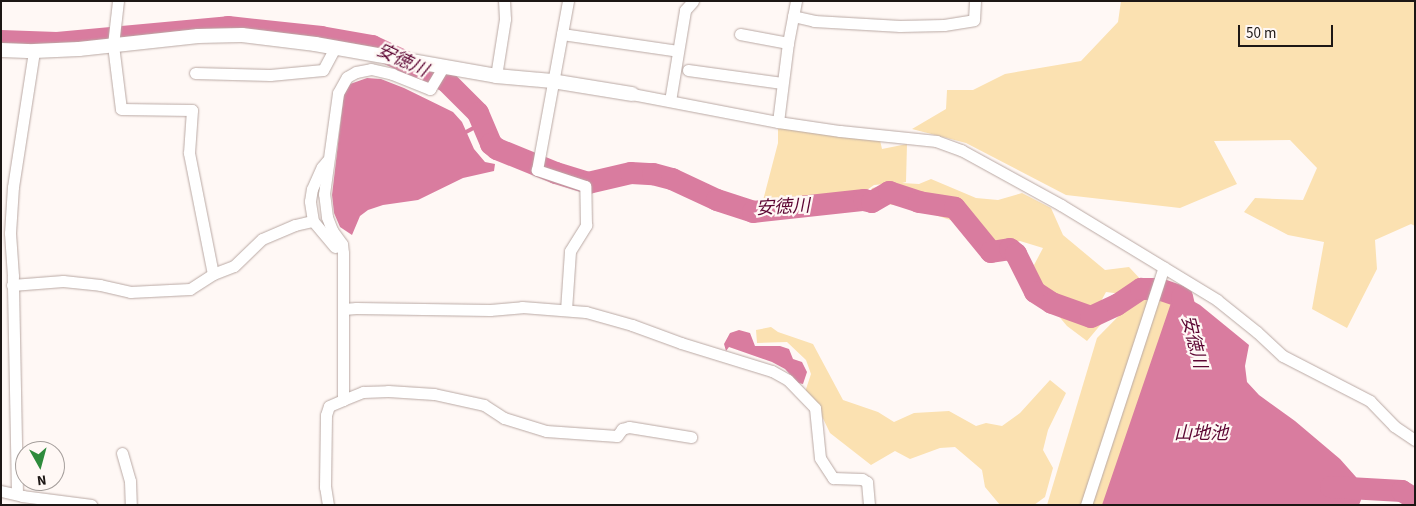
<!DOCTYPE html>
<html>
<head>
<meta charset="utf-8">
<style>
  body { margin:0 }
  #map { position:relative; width:1416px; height:506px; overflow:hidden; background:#fff8f5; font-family:"Source Sans 3","Noto Sans JP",sans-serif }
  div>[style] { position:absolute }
  .green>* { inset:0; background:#fbe1b1 }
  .water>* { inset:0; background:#d97c9f }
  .stream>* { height:4px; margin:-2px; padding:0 2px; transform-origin:2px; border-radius:2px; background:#d97c9f }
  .river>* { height:22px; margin:-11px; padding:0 11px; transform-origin:11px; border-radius:11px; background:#d97c9f }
  .roads { filter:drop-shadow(0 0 1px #baa9a4) drop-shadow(0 0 1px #baa9a4) }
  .minor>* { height:11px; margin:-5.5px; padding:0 5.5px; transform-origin:5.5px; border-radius:5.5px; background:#fff }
  .tertiary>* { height:14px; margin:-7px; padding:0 7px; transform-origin:7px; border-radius:7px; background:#fff }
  span { translate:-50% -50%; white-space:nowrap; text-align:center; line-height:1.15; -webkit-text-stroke:4.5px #fff8f5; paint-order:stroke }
  .water-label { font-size:18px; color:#5c0532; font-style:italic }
  .frame { position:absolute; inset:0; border:2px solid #1d1715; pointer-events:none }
  .north { position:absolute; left:15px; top:441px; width:50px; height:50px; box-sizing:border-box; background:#fff8f5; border:1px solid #a59e9b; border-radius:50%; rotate:173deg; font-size:14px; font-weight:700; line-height:20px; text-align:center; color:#1d1715 }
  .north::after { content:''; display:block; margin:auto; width:18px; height:22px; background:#2e8b3c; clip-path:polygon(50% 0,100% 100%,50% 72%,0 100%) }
  .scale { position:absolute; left:1238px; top:25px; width:95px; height:22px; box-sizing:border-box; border:2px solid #1d1715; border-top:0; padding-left:6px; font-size:15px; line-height:18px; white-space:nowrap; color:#1d1715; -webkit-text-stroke:4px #fff8f5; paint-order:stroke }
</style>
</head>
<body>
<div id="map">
  <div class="green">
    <div style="clip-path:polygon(1121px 1px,1415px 1px,1415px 226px,1411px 224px,1375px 240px,1377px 269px,1347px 328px,1312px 309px,1324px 242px,1288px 235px,1244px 212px,1255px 198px,1303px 200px,1317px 168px,1290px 140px,1214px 141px,1237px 184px,1180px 208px,1066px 195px,966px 143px,912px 129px,946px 109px,947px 90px,973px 90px,1005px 74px,1081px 61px,1118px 22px)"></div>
    <div style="clip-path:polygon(778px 128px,880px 140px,882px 149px,907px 144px,906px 182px,902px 183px,919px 184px,931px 179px,976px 198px,998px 200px,1022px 193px,1051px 208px,1063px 235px,1105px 270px,1129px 267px,1144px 283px,1122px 294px,1106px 292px,1100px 303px,1107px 317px,1087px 341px,1067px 326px,1041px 295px,1034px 265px,1043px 248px,1020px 241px,985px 251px,956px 222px,915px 208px,887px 204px,869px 197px,872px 188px,896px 183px,874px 185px,864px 192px,862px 198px,761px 208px,778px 143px)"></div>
    <div style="clip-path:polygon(1151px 283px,1179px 293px,1104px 505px,1047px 505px,1097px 338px)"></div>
    <div style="clip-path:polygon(771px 327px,778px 332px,813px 344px,843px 400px,878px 412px,894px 422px,914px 413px,949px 411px,976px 426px,986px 423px,1002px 426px,1020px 413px,1050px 380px,1066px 393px,1048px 430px,1043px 450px,1053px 468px,1045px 497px,1034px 505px,1000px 505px,985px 487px,982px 470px,955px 447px,940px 448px,910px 459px,895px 451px,871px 465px,830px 433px,816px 404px,805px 392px,811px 374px,806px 360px,787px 342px,757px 343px,756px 330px)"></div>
  </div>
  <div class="water">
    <div style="clip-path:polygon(367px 78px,381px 79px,404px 88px,453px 112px,462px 122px,474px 149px,485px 162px,495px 164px,494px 171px,463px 178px,418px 200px,383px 205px,368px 210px,360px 216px,352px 235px,340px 227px,334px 213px,332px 195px,344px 92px,350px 84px)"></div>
    <div style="clip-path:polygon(1179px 293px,1200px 305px,1249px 345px,1245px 366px,1247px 382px,1259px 395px,1295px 421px,1340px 459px,1356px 477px,1361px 486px,1361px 500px,1359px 505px,1102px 505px,1172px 300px)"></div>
    <div style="clip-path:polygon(739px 330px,750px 333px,755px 346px,780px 346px,789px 349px,793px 359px,802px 362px,807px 372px,803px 384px,798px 383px,785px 369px,772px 362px,729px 347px,726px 351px,724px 344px,730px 333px)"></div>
  </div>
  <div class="stream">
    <div style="left:466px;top:132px;width:19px;rotate:-28deg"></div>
  </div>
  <div class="river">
    <div style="left:1px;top:41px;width:56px;rotate:2deg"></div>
    <div style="left:57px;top:43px;width:172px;rotate:-5.3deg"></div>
    <div style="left:228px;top:27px;width:94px;rotate:6.1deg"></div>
    <div style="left:321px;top:37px;width:52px;rotate:10deg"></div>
    <div style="left:372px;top:46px;width:82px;rotate:25.3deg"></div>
    <div style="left:446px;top:81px;width:45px;rotate:45deg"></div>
    <div style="left:478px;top:113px;width:34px;rotate:67deg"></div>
    <div style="left:491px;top:144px;width:8px;rotate:40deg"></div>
    <div style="left:497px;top:149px;width:64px;rotate:22.1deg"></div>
    <div style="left:556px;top:173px;width:34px;rotate:17deg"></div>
    <div style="left:588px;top:183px;width:44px;rotate:-13.1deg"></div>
    <div style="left:631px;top:173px;width:22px;rotate:3deg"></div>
    <div style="left:653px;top:174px;width:20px;rotate:15deg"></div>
    <div style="left:672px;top:179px;width:50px;rotate:25deg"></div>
    <div style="left:717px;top:200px;width:38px;rotate:18deg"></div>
    <div style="left:753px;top:212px;width:112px;rotate:-6.2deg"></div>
    <div style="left:864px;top:200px;width:8px;rotate:14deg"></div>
    <div style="left:872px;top:202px;width:20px;rotate:-30deg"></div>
    <div style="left:889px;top:192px;width:32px;rotate:18deg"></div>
    <div style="left:919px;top:202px;width:36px;rotate:9deg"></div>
    <div style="left:955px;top:208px;width:57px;rotate:50.7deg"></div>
    <div style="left:991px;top:252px;width:19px;rotate:-9deg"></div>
    <div style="left:1010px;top:249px;width:8px;rotate:40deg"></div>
    <div style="left:1016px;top:254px;width:42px;rotate:63.4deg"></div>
    <div style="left:1035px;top:292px;width:20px;rotate:33deg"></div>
    <div style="left:1052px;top:303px;width:41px;rotate:19.7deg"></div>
    <div style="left:1091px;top:317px;width:29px;rotate:-25deg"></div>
    <div style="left:1117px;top:305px;width:29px;rotate:-34deg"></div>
    <div style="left:1141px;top:289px;width:18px"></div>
    <div style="left:1159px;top:289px;width:24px;rotate:19deg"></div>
    <div style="left:1182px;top:297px;width:27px;rotate:77deg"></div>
    <div style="left:1331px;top:487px;width:71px;rotate:3.2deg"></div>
    <div style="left:1402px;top:491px;width:15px;rotate:32deg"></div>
  </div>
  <div class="roads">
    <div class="minor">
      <div style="left:118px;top:1px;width:44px;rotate:96.5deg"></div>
      <div style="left:113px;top:45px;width:64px;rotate:82.9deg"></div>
      <div style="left:121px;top:109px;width:71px;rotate:0.8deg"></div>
      <div style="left:192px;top:110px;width:43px;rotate:94deg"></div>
      <div style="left:189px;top:153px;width:123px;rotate:78.8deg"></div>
      <div style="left:793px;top:16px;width:22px;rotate:13deg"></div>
      <div style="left:814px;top:21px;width:86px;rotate:3.3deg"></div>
      <div style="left:900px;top:26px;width:44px;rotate:-1.3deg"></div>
      <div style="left:944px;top:25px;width:30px;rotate:-9deg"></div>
      <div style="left:974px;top:20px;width:19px;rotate:-87deg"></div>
      <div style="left:562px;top:34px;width:117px;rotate:8.3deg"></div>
      <div style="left:740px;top:34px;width:49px;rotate:10.6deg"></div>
      <div style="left:688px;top:70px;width:95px;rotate:7.9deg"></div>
      <div style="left:195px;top:73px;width:75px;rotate:1.5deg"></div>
      <div style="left:270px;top:75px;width:53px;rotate:-5.4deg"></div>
      <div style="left:323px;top:70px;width:26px;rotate:-62deg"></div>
      <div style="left:496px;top:76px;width:58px;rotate:-81deg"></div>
      <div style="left:505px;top:19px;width:18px;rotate:-93deg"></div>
      <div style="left:632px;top:94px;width:149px;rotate:10.9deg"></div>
      <div style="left:778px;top:122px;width:63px;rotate:8.3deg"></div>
      <div style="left:840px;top:131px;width:97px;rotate:5.9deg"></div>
      <div style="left:936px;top:141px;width:27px;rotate:20deg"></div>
      <div style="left:961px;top:150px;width:114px;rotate:28.8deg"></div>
      <div style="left:1061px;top:205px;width:183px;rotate:31.3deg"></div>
      <div style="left:1217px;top:300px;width:51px;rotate:38.7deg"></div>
      <div style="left:1257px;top:332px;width:35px;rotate:43deg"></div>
      <div style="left:1283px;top:356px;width:98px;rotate:27.3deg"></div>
      <div style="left:1370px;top:401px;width:35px;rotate:46deg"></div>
      <div style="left:1394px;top:426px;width:25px;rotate:34deg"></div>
      <div style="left:670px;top:101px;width:92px;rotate:-80.6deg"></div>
      <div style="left:685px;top:10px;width:12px;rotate:-48deg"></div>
      <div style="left:778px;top:122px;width:80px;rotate:-82.8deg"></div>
      <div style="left:788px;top:43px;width:43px;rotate:-79.2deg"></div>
      <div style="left:313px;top:221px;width:20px;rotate:-99deg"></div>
      <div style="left:310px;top:201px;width:12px;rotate:-81deg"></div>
      <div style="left:312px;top:189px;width:24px;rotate:-66deg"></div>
      <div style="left:322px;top:167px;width:8px;rotate:-50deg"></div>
      <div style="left:12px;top:285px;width:51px;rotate:-4.5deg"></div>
      <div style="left:63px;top:281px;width:37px;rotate:6deg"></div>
      <div style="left:100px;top:285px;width:31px;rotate:13deg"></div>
      <div style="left:130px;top:292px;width:60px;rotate:-2.9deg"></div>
      <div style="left:190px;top:289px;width:27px;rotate:-33deg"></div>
      <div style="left:213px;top:274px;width:22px;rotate:-21deg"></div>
      <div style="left:234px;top:266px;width:39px;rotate:-44deg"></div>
      <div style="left:262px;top:239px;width:36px;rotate:-23deg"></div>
      <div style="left:295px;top:225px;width:18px;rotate:-13deg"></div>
      <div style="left:313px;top:221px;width:34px;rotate:50deg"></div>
      <div style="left:344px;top:309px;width:12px;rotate:-5deg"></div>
      <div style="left:356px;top:308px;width:134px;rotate:0.9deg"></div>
      <div style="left:490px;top:310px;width:32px;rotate:-5deg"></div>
      <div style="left:522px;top:307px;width:64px;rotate:4.5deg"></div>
      <div style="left:586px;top:312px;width:48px;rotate:15.8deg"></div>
      <div style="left:632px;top:325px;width:52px;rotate:20.2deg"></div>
      <div style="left:681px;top:343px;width:95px;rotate:17.1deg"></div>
      <div style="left:772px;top:371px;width:18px;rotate:29deg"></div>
      <div style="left:788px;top:380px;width:39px;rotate:46deg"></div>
      <div style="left:815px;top:408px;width:50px;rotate:84.3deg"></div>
      <div style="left:820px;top:458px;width:24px;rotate:57deg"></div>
      <div style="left:833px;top:478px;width:29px;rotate:2deg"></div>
      <div style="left:862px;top:479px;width:6px;rotate:31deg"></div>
      <div style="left:867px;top:482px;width:23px;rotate:85deg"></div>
      <div style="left:566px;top:310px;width:59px;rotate:-86.1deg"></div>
      <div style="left:570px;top:251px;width:31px;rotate:-58deg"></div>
      <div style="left:586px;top:225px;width:39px;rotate:-91deg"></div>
      <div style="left:585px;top:186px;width:51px;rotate:-161.6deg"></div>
      <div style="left:537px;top:170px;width:172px;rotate:-79.6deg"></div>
      <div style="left:343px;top:400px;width:22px;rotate:-22deg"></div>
      <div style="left:363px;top:392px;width:25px;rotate:-2deg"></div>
      <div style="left:388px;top:391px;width:46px;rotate:3.7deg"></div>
      <div style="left:434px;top:394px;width:51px;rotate:12.4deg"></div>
      <div style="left:484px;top:405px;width:24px;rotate:33deg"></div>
      <div style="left:504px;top:418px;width:44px;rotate:17.2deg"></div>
      <div style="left:546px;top:431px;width:71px;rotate:4deg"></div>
      <div style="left:617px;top:436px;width:9px;rotate:-54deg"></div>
      <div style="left:622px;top:429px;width:7px;rotate:-16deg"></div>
      <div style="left:629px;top:427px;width:63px;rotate:9.2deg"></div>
      <div style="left:122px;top:453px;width:29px;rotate:74deg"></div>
      <div style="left:130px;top:481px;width:24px;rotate:88deg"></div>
      <div style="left:1px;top:491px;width:22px;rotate:13deg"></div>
      <div style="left:22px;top:496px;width:70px;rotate:7.4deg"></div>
      <div style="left:17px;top:494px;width:218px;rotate:-91.1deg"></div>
      <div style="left:13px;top:276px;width:43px;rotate:-94deg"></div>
      <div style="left:10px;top:233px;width:46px;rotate:-86.3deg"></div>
      <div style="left:13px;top:187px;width:138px;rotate:-81.2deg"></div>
      <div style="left:328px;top:505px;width:18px;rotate:-99deg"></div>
      <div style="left:325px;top:487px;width:72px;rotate:-89.2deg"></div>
      <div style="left:326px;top:415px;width:9px;rotate:-72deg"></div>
      <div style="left:329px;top:406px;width:15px;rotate:-23deg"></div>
      <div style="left:343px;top:400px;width:147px;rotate:-90deg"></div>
      <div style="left:343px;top:253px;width:9px;rotate:-96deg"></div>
      <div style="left:342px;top:244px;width:17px;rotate:-126deg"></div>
      <div style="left:332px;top:230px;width:14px;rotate:-111deg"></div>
      <div style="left:327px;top:217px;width:23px;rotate:-97deg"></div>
      <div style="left:324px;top:194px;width:102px;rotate:-82.1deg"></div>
      <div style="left:338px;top:93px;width:18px;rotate:-61deg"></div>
      <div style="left:347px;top:77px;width:10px;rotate:-29deg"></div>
      <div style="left:356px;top:72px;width:15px;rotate:-11deg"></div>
      <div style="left:371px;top:69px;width:22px;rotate:13deg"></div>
      <div style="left:392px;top:74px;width:41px;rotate:21.5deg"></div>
      <div style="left:430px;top:89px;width:26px;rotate:-59deg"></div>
      <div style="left:1086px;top:505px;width:250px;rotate:-71.9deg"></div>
    </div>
    <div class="tertiary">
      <div style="left:1px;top:50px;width:33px;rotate:2deg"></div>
      <div style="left:34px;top:51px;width:45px;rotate:-2.5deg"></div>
      <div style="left:79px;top:49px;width:120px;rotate:-6.2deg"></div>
      <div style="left:198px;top:36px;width:44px;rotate:-1.3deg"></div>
      <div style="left:242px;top:35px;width:74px;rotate:7deg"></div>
      <div style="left:315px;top:44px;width:184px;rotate:10deg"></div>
      <div style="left:496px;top:76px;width:56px;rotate:5.1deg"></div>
      <div style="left:552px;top:81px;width:81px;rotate:9.2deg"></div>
    </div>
  </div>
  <div class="water-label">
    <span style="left:402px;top:61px;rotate:25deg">安徳川</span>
    <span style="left:783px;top:208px;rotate:-3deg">安徳川</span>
    <span style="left:1193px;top:342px;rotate:76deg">安徳川</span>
    <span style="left:1201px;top:434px">山地池</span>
  </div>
  <div class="frame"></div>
  <div class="north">N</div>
  <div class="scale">50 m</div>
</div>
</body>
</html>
